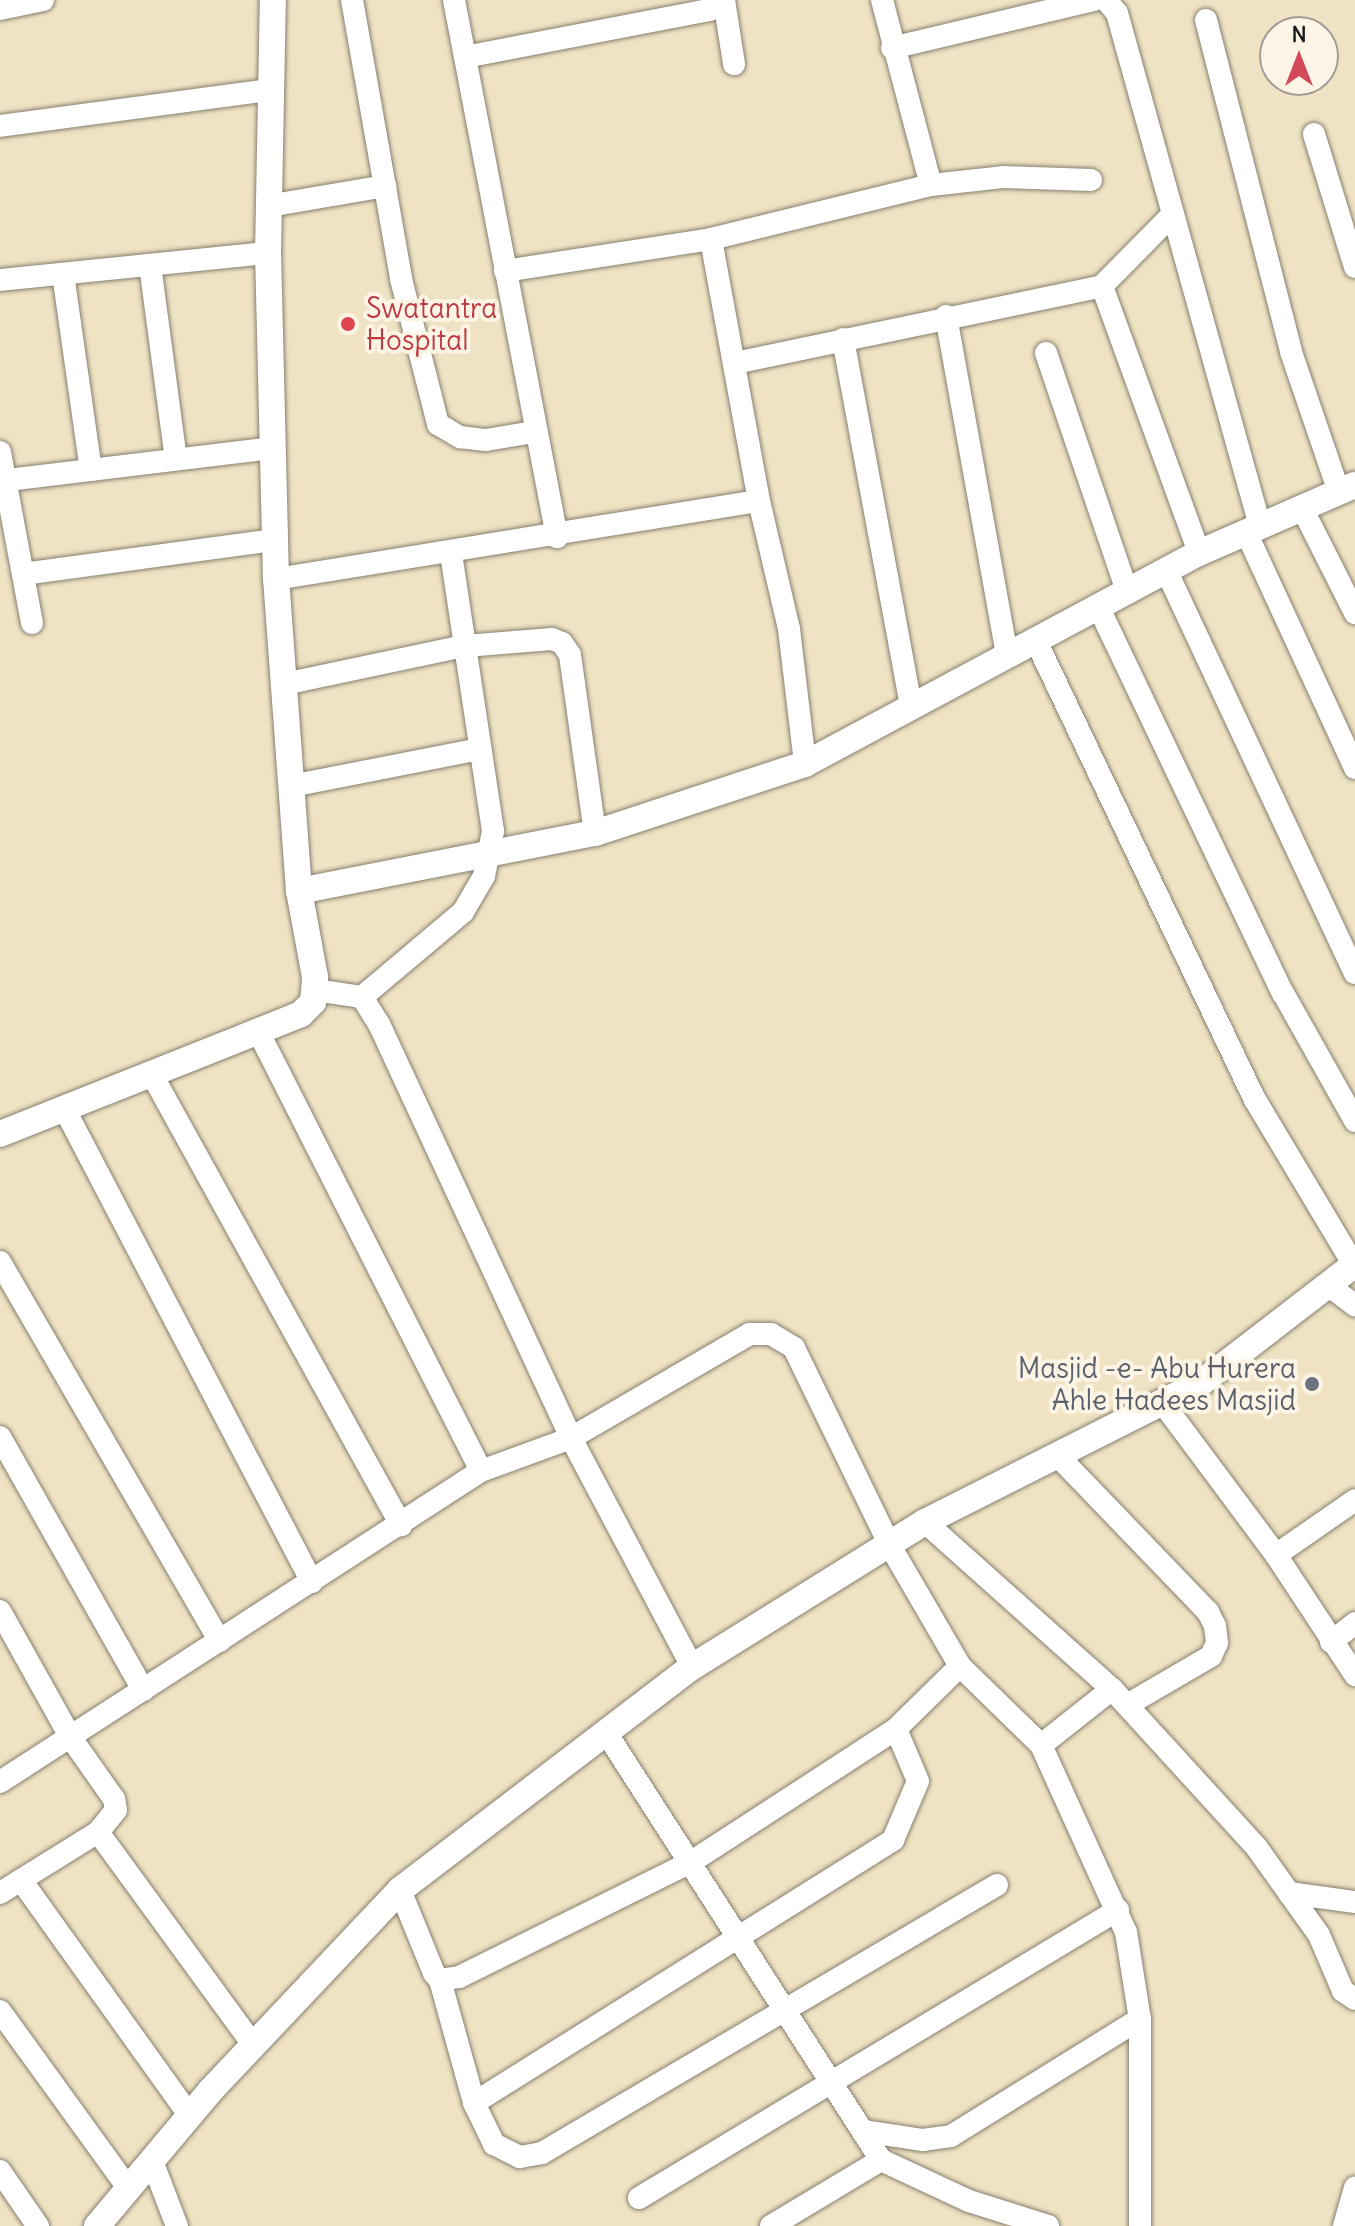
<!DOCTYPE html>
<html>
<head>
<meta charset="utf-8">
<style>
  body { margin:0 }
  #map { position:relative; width:1355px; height:2226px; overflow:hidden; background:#f0e3c4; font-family:Delius,sans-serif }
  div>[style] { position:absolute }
  .roads { filter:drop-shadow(0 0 2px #868070) drop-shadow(0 0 2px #868070) }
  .minor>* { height:22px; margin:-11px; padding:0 11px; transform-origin:11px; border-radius:11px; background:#fff }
  .tertiary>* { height:26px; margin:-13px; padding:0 13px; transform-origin:13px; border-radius:13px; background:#fff }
  .dots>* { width:22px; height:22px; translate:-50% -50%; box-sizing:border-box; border:4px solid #fcf5e5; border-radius:50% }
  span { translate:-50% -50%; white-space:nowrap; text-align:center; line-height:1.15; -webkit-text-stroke:8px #fcf5e5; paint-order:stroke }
  .health-label { font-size:28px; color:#be3a42 }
  .left { translate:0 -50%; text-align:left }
  .worship-label { font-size:28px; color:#5b616d }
  .right { translate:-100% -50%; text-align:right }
  .north { position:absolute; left:1259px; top:16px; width:80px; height:80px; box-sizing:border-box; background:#fcf5e5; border:2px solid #a29e95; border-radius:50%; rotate:0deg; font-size:22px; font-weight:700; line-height:32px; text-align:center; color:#1c1c1c }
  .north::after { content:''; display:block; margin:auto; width:28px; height:36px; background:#d1495b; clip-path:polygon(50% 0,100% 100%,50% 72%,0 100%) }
</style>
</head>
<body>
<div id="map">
  <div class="roads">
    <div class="minor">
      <div style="left:352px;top:0;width:283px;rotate:80deg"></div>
      <div style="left:401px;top:279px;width:150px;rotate:75.7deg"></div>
      <div style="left:438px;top:424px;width:26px;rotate:31deg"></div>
      <div style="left:460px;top:437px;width:26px;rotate:7deg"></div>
      <div style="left:486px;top:440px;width:49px;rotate:-9.5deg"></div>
      <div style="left:454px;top:0;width:547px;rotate:79.14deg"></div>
      <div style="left:724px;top:0;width:65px;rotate:81.1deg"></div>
      <div style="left:882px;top:0;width:191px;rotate:75.2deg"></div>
      <div style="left:1106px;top:0;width:17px;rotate:50deg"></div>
      <div style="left:1117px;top:13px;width:533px;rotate:74.42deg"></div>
      <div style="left:0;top:9px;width:44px;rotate:-11.8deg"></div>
      <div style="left:1206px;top:20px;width:343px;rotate:75.6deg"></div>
      <div style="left:1291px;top:352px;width:148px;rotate:71.1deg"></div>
      <div style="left:892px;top:48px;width:208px;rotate:-13.4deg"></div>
      <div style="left:465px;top:57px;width:249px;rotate:-10.9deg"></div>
      <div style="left:710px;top:10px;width:13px;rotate:-48deg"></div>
      <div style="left:0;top:126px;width:271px;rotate:-7.6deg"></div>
      <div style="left:1314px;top:134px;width:139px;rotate:72.9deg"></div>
      <div style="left:268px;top:206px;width:119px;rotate:-9.7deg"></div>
      <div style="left:150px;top:265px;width:196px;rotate:82.4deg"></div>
      <div style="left:505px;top:271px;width:208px;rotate:-8.8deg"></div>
      <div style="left:711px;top:239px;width:227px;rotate:-13.8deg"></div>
      <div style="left:931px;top:185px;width:72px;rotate:-6.3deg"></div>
      <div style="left:1003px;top:177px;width:88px;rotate:2deg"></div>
      <div style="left:63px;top:274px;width:198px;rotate:81.9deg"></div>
      <div style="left:0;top:280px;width:269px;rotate:-5.8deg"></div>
      <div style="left:1102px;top:286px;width:101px;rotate:-45.4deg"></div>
      <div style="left:946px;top:316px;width:343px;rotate:79.8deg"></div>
      <div style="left:843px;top:339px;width:372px;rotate:79.5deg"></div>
      <div style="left:1046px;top:353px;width:251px;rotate:71.2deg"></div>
      <div style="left:735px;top:363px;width:375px;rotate:-11.8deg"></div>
      <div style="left:1102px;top:286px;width:284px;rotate:70deg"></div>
      <div style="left:0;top:452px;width:174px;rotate:79.4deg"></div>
      <div style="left:0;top:481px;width:275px;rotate:-6.9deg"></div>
      <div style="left:759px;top:501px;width:131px;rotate:76.8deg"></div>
      <div style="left:789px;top:629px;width:136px;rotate:83.2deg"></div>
      <div style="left:1302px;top:508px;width:118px;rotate:63.2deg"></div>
      <div style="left:1246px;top:532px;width:260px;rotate:65.2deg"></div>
      <div style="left:1166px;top:570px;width:445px;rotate:64.9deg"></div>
      <div style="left:23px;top:574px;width:254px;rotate:-7.7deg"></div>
      <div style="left:276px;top:579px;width:489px;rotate:-9.2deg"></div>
      <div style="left:759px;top:501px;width:266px;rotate:-100.4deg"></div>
      <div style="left:1098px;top:606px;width:429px;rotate:64.5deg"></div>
      <div style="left:1283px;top:993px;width:147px;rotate:60.6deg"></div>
      <div style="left:1035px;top:639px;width:509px;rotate:64.49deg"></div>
      <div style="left:1254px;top:1098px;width:195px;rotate:59.1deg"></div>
      <div style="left:284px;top:684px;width:185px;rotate:-11.9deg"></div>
      <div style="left:465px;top:646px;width:87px;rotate:-4.6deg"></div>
      <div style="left:552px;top:639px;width:11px;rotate:22deg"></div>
      <div style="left:562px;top:643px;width:14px;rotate:56deg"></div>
      <div style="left:570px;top:655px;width:180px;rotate:82deg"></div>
      <div style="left:291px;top:786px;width:193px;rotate:-11.1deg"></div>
      <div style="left:315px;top:990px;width:48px;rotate:8.5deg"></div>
      <div style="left:362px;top:997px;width:32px;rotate:58deg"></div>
      <div style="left:379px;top:1024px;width:456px;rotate:65.1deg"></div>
      <div style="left:571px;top:1438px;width:259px;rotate:62.1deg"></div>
      <div style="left:362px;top:997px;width:132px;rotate:-40.1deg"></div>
      <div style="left:463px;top:912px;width:42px;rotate:-59.7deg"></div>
      <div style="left:484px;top:876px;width:46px;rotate:-78.7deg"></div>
      <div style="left:493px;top:831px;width:281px;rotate:-98.6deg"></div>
      <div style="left:258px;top:1031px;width:493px;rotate:63.1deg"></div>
      <div style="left:481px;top:1471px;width:96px;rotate:-20.1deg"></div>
      <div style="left:571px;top:1438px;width:207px;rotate:-30.2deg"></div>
      <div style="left:750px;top:1334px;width:21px"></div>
      <div style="left:771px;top:1334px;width:27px;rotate:31deg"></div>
      <div style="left:794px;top:1348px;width:218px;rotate:64.1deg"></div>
      <div style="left:889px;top:1544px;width:141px;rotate:59.8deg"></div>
      <div style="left:960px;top:1666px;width:90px;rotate:135.5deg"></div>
      <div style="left:896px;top:1729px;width:244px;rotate:147deg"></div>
      <div style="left:691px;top:1862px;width:259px;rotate:153.6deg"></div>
      <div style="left:459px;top:1977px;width:19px;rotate:171deg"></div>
      <div style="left:440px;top:1980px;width:9px;rotate:-131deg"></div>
      <div style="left:434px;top:1973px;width:90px;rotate:-112.3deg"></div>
      <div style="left:151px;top:1073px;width:517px;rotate:61.05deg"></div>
      <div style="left:64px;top:1108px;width:535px;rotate:62.38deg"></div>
      <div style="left:0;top:1262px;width:438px;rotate:59.9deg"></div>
      <div style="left:1328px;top:1285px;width:34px;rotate:37deg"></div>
      <div style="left:1162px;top:1402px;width:191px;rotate:53.3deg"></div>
      <div style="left:1276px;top:1555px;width:144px;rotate:56.6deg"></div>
      <div style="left:0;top:1437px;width:291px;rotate:60.5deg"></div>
      <div style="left:1057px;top:1455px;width:218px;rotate:46.1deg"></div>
      <div style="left:1208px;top:1612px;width:16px;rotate:63deg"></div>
      <div style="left:1215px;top:1626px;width:17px;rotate:83deg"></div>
      <div style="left:1217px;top:1643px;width:14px;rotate:115deg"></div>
      <div style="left:1211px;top:1656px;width:97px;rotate:149.7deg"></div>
      <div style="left:925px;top:1522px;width:251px;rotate:41.8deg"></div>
      <div style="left:1112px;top:1689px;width:215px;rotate:47.6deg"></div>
      <div style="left:1257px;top:1848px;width:107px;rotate:54.5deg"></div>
      <div style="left:1319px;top:1935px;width:61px;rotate:66.8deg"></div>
      <div style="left:1343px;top:1991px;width:14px;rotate:34deg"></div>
      <div style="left:1276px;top:1555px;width:96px;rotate:-34.8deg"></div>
      <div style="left:0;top:1611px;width:145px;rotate:60.8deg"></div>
      <div style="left:71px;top:1738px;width:75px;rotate:54.8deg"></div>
      <div style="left:114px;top:1799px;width:11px;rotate:80deg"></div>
      <div style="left:116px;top:1810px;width:28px;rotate:129deg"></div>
      <div style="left:1331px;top:1642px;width:31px;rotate:-38deg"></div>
      <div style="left:960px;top:1666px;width:113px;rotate:44.3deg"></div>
      <div style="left:1112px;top:1689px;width:90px;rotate:141.7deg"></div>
      <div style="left:1041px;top:1745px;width:205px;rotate:65.6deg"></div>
      <div style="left:1126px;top:1932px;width:88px;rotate:80.9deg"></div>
      <div style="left:1140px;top:2019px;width:207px;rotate:90deg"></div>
      <div style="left:607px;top:1734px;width:507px;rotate:57.25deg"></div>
      <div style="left:0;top:1782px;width:573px;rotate:-32.89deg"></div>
      <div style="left:21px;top:1880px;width:289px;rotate:54.4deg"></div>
      <div style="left:0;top:1893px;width:115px;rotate:-31.9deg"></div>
      <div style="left:98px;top:1832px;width:265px;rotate:53.9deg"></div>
      <div style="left:1289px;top:1893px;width:67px;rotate:7.8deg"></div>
      <div style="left:440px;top:1980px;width:128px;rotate:74.5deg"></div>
      <div style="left:474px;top:2103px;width:46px;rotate:64deg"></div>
      <div style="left:494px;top:2144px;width:29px;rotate:27deg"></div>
      <div style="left:520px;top:2157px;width:22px;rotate:-10deg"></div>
      <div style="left:542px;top:2153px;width:528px;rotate:-30.5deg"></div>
      <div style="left:0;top:2011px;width:215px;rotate:54.1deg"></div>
      <div style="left:474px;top:2103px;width:495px;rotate:-32.1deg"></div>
      <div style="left:893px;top:1840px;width:64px;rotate:-67deg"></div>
      <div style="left:918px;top:1781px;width:56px;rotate:-112.9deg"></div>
      <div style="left:863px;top:2131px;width:61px;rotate:8.5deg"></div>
      <div style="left:923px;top:2140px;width:28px;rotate:-8deg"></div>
      <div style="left:951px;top:2136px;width:222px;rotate:-31.8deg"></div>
      <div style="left:152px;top:2161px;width:70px;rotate:69deg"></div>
      <div style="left:0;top:2171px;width:67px;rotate:55.4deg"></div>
      <div style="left:639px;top:2198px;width:559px;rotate:-31.02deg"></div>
      <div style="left:771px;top:2226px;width:128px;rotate:-31deg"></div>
      <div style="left:881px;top:2160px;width:97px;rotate:25deg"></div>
      <div style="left:969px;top:2201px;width:83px;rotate:17.6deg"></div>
      <div style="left:1344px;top:2226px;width:40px;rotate:-74deg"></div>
    </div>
    <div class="tertiary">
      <div style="left:299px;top:891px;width:302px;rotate:-11.1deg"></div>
      <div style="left:595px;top:833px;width:221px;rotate:-18.2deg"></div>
      <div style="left:805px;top:764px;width:447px;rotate:-28.2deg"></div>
      <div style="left:1199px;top:553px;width:170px;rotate:-23.6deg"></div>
      <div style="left:0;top:1134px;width:324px;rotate:-21.7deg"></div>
      <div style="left:301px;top:1014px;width:17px;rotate:-45deg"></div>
      <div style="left:313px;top:1002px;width:25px;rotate:-85deg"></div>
      <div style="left:315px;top:977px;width:87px;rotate:-100.5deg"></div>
      <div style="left:299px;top:891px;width:313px;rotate:-94.2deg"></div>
      <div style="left:276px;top:579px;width:326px;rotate:-91.4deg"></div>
      <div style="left:268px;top:253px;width:253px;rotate:-88.9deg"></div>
      <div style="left:97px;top:2226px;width:177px;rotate:-50deg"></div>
      <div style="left:211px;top:2090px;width:275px;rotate:-46.6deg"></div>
      <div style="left:400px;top:1890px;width:367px;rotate:-37.4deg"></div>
      <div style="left:692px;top:1667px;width:274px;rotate:-31.9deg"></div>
      <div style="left:925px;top:1522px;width:310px;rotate:-26.8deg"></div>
      <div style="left:1202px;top:1382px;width:193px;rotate:-37.6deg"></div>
    </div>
  </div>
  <div class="dots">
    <div style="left:348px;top:324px;background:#e0444e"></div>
    <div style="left:1312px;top:1384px;background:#6b7280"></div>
  </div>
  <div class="health-label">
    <span class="left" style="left:366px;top:324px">Swatantra<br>Hospital</span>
  </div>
  <div class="worship-label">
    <span class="right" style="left:1296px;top:1384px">Masjid -e- Abu Hurera<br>Ahle Hadees Masjid</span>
  </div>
  <div class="north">N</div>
</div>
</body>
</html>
